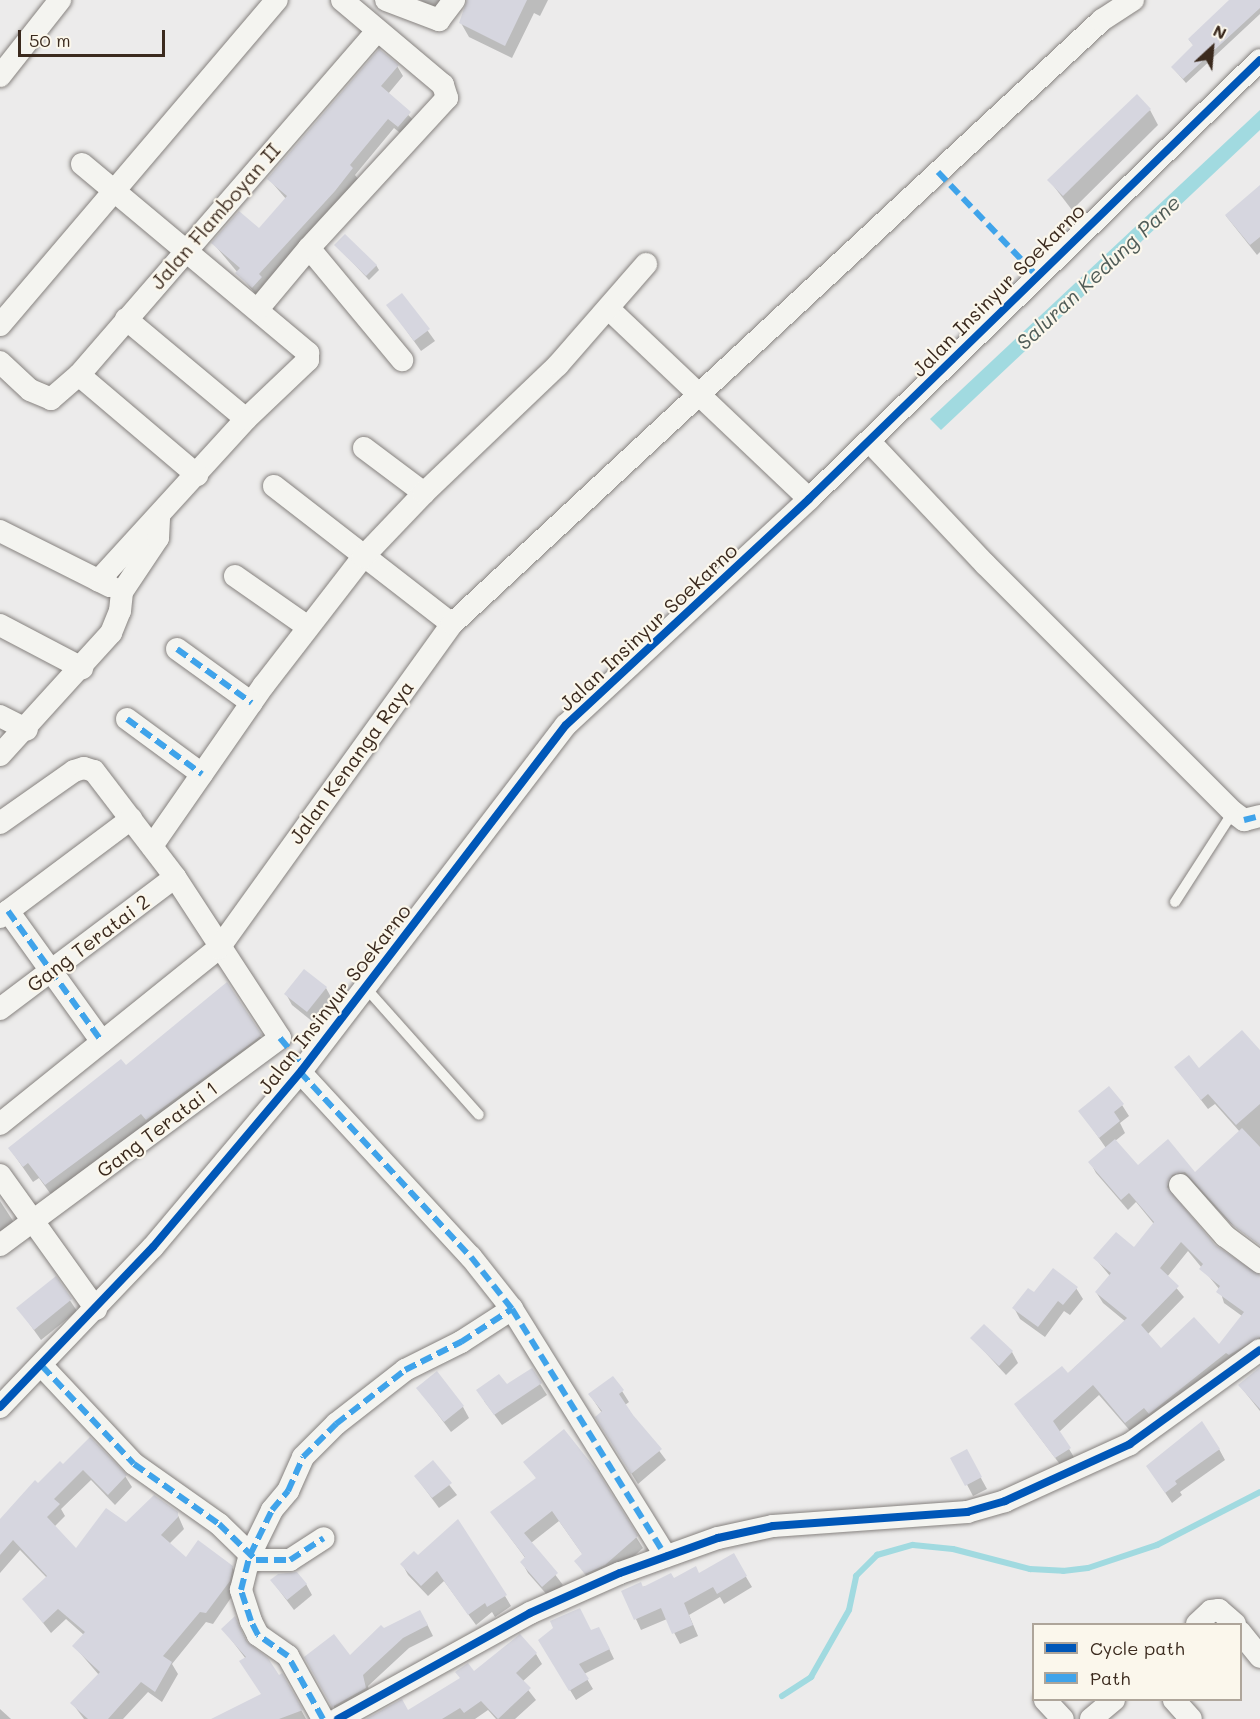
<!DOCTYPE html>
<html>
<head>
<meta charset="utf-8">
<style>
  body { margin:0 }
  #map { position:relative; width:1260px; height:1719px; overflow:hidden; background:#ecebeb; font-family:Mali,sans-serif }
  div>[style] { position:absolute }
  .water>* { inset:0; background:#a1dae0 }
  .shadow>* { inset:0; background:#0003 }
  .stream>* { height:6px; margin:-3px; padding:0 3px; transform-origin:3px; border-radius:3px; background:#a1dae0 }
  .building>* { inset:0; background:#d6d6df }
  .roads { filter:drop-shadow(0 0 2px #86827f) drop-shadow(0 0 2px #86827f) }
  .service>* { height:10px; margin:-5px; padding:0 5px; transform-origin:5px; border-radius:5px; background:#f4f4f0 }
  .minor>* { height:22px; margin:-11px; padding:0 11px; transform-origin:11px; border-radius:11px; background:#f4f4f0 }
  .quiet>* { height:6px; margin-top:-3px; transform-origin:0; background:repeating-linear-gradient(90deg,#3fa3ea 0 12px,transparent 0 18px) }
  .cycleway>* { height:8px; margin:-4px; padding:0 4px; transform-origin:4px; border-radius:4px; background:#0057b8 }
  span { translate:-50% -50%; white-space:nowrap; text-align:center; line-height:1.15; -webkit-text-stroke:4.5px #fbf7ec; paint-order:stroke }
  .street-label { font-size:20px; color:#3b2a1e }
  .water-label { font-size:21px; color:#505c57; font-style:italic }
  .legend { position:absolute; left:1032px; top:1623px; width:210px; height:78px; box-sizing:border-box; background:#fbf7ec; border:2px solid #aea59a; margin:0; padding:8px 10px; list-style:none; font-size:18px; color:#3b2a1e }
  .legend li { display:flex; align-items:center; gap:12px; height:30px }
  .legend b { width:30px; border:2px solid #aea59a }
  .north { position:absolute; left:1182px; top:18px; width:60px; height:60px; -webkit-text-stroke:4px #fbf7ec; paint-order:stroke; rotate:26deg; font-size:16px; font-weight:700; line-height:24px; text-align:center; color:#3b2a1e }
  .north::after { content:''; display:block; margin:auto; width:21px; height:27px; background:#3b2a1e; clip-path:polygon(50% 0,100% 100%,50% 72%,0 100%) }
  .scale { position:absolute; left:18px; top:30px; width:147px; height:27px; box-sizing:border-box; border:3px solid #3b2a1e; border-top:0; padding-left:8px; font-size:18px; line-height:21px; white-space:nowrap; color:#3b2a1e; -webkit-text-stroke:4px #fbf7ec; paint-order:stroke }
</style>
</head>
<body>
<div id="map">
  <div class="water">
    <div style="clip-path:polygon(1260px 110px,1260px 130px,941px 430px,930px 419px)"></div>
  </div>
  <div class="shadow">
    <div style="clip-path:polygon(420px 0,453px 0,442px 12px)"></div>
    <div style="clip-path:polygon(479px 0,548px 0,540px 16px,534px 13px,512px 58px,469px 37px,461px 23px)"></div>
    <div style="clip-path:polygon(1234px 0,1260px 0,1260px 14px,1186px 83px,1173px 68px,1194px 46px,1189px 40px)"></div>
    <div style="clip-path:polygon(397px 66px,403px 76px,388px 94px,416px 123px,404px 136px,394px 128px,355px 175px,358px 179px,264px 284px,266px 288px,258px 297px,213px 243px,259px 230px,286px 199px,269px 179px)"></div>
    <div style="clip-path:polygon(1150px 110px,1158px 125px,1072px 210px,1049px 180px)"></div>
    <div style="clip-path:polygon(1260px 198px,1260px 252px,1257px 255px,1226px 216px)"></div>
    <div style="clip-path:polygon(336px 245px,376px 265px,379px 270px,369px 280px)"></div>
    <div style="clip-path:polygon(402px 295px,435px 341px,421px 351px,388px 305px)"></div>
    <div style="clip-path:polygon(305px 971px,326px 988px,332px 999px,313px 1022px,292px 1005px,286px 994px)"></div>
    <div style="clip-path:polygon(260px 1036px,270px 1051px,55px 1200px,39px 1178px,33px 1182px,10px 1149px,126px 1067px)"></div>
    <div style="clip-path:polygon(evenodd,1260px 1054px,1260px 1245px,1230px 1223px,1192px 1183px,1177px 1185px,1173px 1197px,1216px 1248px,1260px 1281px,1260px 1350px,1132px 1433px,1099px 1395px,1059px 1432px,1075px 1459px,1062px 1467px,1022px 1414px,1126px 1322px,1103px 1303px,1096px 1292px,1110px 1276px,1095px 1258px,1134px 1249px,1154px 1224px,1136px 1202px,1128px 1210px,1096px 1173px,1090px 1162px,1106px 1148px,1080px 1111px,1122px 1105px,1129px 1116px,1120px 1123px,1125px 1133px,1115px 1141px,1137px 1167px,1167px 1141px,1195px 1175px,1240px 1132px,1215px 1104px,1208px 1109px,1176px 1068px,1199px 1070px,1260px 1054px,1188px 1251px,1220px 1290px,1224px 1303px,1242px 1316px,1219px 1346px,1160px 1350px,1147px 1335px,1184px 1297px,1167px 1277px,1188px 1251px)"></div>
    <div style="clip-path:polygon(0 1201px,19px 1230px,0 1244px)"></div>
    <div style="clip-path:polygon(55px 1278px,77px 1311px,41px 1340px,18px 1308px)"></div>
    <div style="clip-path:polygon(1076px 1288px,1083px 1299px,1070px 1315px,1064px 1311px,1045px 1337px,1020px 1319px,1014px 1308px,1034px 1294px)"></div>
    <div style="clip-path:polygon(972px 1338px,1012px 1352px,1018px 1363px,1006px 1375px)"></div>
    <div style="clip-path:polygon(1260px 1368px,1260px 1411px,1240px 1386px)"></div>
    <div style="clip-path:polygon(540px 1384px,547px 1395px,502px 1425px,484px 1401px,506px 1386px)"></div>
    <div style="clip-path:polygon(418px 1388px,463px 1407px,469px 1418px,451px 1432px)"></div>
    <div style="clip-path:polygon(622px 1391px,629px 1402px,625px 1405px,666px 1460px,638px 1484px,603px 1428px,602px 1413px,590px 1395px)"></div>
    <div style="clip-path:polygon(1219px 1449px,1225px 1460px,1180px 1492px,1182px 1495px,1172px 1503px,1148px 1467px)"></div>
    <div style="clip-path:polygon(966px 1451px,987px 1489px,973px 1496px,953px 1458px)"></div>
    <div style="clip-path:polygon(525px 1462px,636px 1537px,643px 1548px,611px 1576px,592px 1584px,576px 1561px,583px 1555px,559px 1521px,531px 1543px,563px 1585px,549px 1597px,528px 1573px,522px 1562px,526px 1559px,492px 1513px,537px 1479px)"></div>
    <div style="clip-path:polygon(432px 1463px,457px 1495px,439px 1508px,416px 1477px)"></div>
    <div style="clip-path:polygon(63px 1466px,125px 1476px,132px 1487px,115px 1505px,91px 1480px,61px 1509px,65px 1516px,54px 1527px,76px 1550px,126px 1524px,177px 1513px,184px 1529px,169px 1544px,186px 1559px,232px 1567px,239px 1578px,235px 1592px,213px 1624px,206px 1622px,172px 1664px,178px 1674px,162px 1702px,148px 1692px,123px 1719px,84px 1719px,72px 1703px,99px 1675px,74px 1646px,84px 1635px,66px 1619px,51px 1633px,24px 1599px,47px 1578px,20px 1550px,0 1573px,0 1521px)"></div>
    <div style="clip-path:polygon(733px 1555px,752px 1587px,724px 1604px,720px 1597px,689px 1615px,698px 1636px,680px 1644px,667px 1619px,641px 1630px,623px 1591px,699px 1575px)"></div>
    <div style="clip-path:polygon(418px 1557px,505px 1596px,511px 1606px,495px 1617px,492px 1612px,476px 1625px,444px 1581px,428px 1596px,408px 1575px,402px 1564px)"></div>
    <div style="clip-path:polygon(272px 1581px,306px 1584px,312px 1595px,294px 1610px)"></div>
    <div style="clip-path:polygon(235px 1619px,248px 1644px,279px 1678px,282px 1675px,306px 1719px,226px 1719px,262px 1695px,246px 1659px,223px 1629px)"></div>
    <div style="clip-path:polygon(426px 1622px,433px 1636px,409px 1648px,368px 1686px,371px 1699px,339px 1716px,306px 1657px,350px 1657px,384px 1630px)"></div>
    <div style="clip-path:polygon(591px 1632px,604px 1638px,614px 1659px,584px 1674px,593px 1689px,576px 1700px,540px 1640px)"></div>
    <div style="clip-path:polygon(536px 1654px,542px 1664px,522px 1682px,536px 1700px,515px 1719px,496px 1719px,488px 1710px,475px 1719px,369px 1719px,408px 1712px,474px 1673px)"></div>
    <div style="clip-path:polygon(0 1709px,11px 1719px,0 1719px)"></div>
  </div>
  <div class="stream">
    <div style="left:782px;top:1696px;width:35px;rotate:-33deg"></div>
    <div style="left:811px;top:1677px;width:77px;rotate:-60.4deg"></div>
    <div style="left:849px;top:1610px;width:35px;rotate:-78deg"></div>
    <div style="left:856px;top:1576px;width:30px;rotate:-45deg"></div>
    <div style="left:877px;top:1555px;width:37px;rotate:-16deg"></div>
    <div style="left:913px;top:1545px;width:40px;rotate:5.7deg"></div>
    <div style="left:953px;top:1549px;width:80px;rotate:14.6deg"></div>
    <div style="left:1030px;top:1569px;width:33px;rotate:3deg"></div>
    <div style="left:1063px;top:1571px;width:25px;rotate:-7deg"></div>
    <div style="left:1088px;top:1568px;width:73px;rotate:-18.4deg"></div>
    <div style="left:1157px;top:1545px;width:116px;rotate:-27.2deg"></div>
  </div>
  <div class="building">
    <div style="clip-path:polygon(467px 0,527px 0,505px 46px,459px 23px)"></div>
    <div style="clip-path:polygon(1229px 0,1260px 0,1260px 8px,1183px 79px,1171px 67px,1193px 45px,1188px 39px)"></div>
    <div style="clip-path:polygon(379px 49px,399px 65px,381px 86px,411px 112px,398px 127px,388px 119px,350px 165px,353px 168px,335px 191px,259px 274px,262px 277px,252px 288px,235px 273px,240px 268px,211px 243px,239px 211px,259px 228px,287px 196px,267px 179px)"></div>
    <div style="clip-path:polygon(1137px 94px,1151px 109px,1063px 196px,1047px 180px)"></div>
    <div style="clip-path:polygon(1260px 185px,1260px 237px,1250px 245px,1225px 215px)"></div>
    <div style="clip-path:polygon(345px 234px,377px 265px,366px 276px,334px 245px)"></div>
    <div style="clip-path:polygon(402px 293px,430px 329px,414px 341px,386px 305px)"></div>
    <div style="clip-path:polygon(304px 969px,327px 987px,307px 1012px,284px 994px)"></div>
    <div style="clip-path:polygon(227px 982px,262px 1035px,146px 1120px,141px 1114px,45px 1185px,28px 1163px,23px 1167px,8px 1148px,121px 1059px,126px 1065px)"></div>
    <div style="clip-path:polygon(1242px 1030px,1260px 1050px,1260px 1104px,1236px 1125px,1208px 1094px,1201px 1100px,1174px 1067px,1189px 1055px,1199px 1068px)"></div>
    <div style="clip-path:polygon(1109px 1086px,1124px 1104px,1114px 1112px,1120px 1121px,1099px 1138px,1078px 1111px)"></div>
    <div style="clip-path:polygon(evenodd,1242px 1128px,1260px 1147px,1260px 1245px,1234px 1226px,1185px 1172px,1172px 1175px,1167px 1187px,1215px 1245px,1260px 1275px,1260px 1337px,1229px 1355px,1226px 1353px,1149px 1414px,1144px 1408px,1125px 1423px,1093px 1385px,1053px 1421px,1071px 1448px,1055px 1458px,1014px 1404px,1062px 1366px,1068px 1373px,1127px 1318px,1095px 1292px,1111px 1273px,1093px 1258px,1116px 1232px,1134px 1247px,1154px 1222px,1129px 1193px,1121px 1200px,1088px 1162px,1115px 1139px,1138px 1165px,1168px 1139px,1195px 1172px,1242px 1128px,1181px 1242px,1203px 1264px,1199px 1269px,1220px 1286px,1216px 1292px,1244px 1312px,1219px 1344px,1194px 1317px,1161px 1348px,1141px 1325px,1179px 1286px,1160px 1268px,1181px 1242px)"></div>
    <div style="clip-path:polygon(1053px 1268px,1078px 1287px,1063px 1305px,1058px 1301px,1038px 1327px,1012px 1308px,1028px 1288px,1034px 1292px)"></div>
    <div style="clip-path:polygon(56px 1276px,72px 1299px,34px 1330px,16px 1308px)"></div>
    <div style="clip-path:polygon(984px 1324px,1013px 1351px,999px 1366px,970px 1338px)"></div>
    <div style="clip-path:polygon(1260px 1367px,1260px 1409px,1238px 1385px)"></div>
    <div style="clip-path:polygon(532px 1368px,542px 1383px,494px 1415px,476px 1390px,499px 1374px,507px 1384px)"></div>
    <div style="clip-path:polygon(437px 1371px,464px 1406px,444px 1422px,416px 1388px)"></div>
    <div style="clip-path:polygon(613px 1376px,624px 1390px,619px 1394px,633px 1415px,662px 1449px,631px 1474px,595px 1417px,602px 1411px,588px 1394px)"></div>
    <div style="clip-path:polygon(1202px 1421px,1220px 1449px,1175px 1481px,1177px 1484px,1165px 1493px,1146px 1466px)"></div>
    <div style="clip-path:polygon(564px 1429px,598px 1472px,638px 1536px,605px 1565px,585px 1574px,574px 1561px,582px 1554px,552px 1511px,524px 1533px,558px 1573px,542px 1587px,520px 1562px,525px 1557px,490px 1512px,536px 1478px,523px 1462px)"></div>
    <div style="clip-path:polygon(90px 1437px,127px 1475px,108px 1495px,83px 1470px,54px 1499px,60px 1504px,47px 1517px,76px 1548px,106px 1508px,126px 1522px,154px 1495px,178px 1512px,178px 1517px,161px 1535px,186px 1557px,198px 1540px,233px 1566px,230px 1581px,206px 1613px,200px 1612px,163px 1656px,172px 1662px,155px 1692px,141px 1682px,108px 1719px,88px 1719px,70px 1703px,100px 1672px,72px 1646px,85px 1632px,58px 1609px,43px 1623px,22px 1599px,47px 1576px,13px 1540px,0 1555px,0 1519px,35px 1480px,38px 1483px,60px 1461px,63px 1464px)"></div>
    <div style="clip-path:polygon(967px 1449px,982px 1477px,965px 1486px,950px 1458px)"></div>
    <div style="clip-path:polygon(433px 1460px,452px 1483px,432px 1498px,414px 1476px)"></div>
    <div style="clip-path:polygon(458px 1519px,507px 1595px,487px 1607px,485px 1603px,468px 1615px,437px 1571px,421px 1586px,400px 1564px,414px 1551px,418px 1555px)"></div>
    <div style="clip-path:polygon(734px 1553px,747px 1576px,717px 1594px,713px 1587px,684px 1603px,693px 1625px,672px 1634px,661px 1608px,634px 1620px,621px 1591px,641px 1582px,643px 1587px,671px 1573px,674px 1578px,696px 1566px,699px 1573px)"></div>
    <div style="clip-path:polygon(297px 1572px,307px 1584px,287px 1600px,270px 1580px,278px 1574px)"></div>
    <div style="clip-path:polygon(580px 1608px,591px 1630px,599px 1627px,610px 1649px,579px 1664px,589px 1679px,569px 1691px,538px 1640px,553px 1628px,550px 1621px)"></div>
    <div style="clip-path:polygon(420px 1610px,428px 1625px,403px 1638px,363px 1675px,366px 1688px,332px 1707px,304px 1657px,334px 1634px,350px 1655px,381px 1625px,384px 1628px)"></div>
    <div style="clip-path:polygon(235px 1616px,246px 1641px,268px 1658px,279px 1675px,282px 1673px,303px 1710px,279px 1719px,211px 1719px,261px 1694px,239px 1661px,246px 1657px,221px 1629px)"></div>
    <div style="clip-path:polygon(520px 1634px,537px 1653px,516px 1673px,531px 1688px,498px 1719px,481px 1701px,464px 1713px,460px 1708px,442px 1719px,366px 1719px,402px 1699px,408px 1710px,460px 1678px,455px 1672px,468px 1663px,474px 1671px)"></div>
  </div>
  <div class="roads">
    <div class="service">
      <div style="left:1175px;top:902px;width:107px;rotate:-57.2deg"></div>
      <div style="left:365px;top:987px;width:171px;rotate:48.3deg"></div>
    </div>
    <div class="minor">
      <div style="left:386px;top:0;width:57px;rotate:20.7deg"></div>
      <div style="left:439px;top:20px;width:25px;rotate:-53deg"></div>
      <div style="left:0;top:76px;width:97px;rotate:-51.7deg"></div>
      <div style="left:82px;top:164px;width:295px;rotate:39.9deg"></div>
      <div style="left:308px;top:353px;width:7px;rotate:90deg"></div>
      <div style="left:308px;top:360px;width:86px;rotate:136.4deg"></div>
      <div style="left:246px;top:419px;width:219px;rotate:132.4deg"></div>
      <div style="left:309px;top:248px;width:146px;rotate:50.3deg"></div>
      <div style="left:258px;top:309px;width:80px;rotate:-50.1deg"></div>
      <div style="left:309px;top:248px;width:204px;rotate:-47.4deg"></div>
      <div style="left:447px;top:98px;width:14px;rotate:-107deg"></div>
      <div style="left:443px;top:85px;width:132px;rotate:-139.9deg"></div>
      <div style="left:610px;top:310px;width:274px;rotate:43.5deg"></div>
      <div style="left:126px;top:319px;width:156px;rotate:39.8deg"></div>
      <div style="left:0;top:325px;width:427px;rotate:-49.6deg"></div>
      <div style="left:0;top:362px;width:41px;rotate:43deg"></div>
      <div style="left:30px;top:390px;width:23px;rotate:23deg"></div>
      <div style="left:51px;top:399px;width:37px;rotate:-41deg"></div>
      <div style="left:79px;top:375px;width:455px;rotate:-49.1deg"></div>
      <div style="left:79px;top:375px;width:155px;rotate:40.3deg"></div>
      <div style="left:869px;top:441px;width:169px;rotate:46.7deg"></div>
      <div style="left:985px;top:564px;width:351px;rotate:45deg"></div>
      <div style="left:1233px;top:812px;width:14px;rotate:36deg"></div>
      <div style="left:1244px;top:820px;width:16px;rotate:-14deg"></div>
      <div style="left:364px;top:448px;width:75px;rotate:36.9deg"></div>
      <div style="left:274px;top:486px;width:225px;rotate:37.8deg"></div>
      <div style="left:0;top:531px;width:123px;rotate:26.6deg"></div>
      <div style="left:235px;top:576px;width:89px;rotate:34.9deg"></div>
      <div style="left:0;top:625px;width:93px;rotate:27.7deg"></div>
      <div style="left:177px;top:649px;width:92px;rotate:35.8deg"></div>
      <div style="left:0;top:716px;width:30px;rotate:27deg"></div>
      <div style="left:127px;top:719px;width:93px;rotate:36.3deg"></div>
      <div style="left:0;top:755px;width:165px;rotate:-47.7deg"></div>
      <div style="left:111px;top:633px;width:24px;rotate:-68deg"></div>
      <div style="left:120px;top:611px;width:19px;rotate:-84deg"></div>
      <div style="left:122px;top:592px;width:65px;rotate:-56.3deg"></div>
      <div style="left:158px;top:538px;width:22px;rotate:-87deg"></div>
      <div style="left:0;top:823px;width:90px;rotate:-35.1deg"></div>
      <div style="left:74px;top:771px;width:10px;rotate:-17deg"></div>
      <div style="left:84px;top:768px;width:10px;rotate:17deg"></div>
      <div style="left:94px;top:771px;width:133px;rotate:52.6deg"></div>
      <div style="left:175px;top:877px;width:192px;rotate:56.9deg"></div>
      <div style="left:280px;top:1038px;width:348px;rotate:143.5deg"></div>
      <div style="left:152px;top:846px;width:196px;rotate:-55.2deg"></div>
      <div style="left:264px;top:685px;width:162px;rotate:-52.3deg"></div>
      <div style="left:363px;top:557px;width:88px;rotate:-46.4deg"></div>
      <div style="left:424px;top:493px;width:185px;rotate:-43.7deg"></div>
      <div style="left:558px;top:365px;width:134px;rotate:-48.9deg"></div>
      <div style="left:8px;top:911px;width:161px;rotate:54.3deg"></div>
      <div style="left:0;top:917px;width:164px;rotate:-36.8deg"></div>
      <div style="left:0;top:1009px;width:219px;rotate:-37deg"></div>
      <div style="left:300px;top:1072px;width:252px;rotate:47.3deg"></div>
      <div style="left:471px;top:1257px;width:66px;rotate:51.7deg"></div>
      <div style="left:512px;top:1309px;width:291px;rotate:58.1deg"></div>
      <div style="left:0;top:1124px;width:281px;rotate:-38.8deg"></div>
      <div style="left:219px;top:948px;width:399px;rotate:-54.3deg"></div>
      <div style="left:452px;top:624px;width:887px;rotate:-42.9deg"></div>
      <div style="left:1102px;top:20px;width:37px;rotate:-33deg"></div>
      <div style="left:0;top:1175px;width:165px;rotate:54.4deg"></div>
      <div style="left:1180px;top:1185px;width:68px;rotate:48.6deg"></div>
      <div style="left:1225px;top:1236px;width:44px;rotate:36.6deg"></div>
      <div style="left:42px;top:1366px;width:134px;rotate:46.8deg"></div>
      <div style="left:134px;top:1464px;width:104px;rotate:35.2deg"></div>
      <div style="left:219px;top:1524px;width:52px;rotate:44.2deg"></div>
      <div style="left:256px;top:1560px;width:34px"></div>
      <div style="left:290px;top:1560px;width:40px;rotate:-32.9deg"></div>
      <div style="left:0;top:1407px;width:221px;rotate:-46.3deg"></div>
      <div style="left:153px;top:1247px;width:231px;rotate:-49.9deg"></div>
      <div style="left:302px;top:1070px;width:434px;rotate:-52.6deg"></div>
      <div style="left:566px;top:725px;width:332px;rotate:-42.9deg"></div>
      <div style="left:809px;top:499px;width:629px;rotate:-44.23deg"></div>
      <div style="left:1197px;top:1624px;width:19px;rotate:-43deg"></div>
      <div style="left:1211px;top:1611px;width:8px;rotate:-7deg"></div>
      <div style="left:1219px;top:1610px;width:21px;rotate:41deg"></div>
      <div style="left:1240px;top:1632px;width:32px;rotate:51deg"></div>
      <div style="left:1045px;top:1700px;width:26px;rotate:47deg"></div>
      <div style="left:1174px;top:1700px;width:25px;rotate:48deg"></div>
      <div style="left:323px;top:1719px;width:72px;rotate:-119.1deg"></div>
      <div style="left:288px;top:1656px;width:37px;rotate:-145deg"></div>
      <div style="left:258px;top:1635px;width:16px;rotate:-117deg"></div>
      <div style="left:251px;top:1621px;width:33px;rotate:-108deg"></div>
      <div style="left:241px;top:1590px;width:36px;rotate:-76deg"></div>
      <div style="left:250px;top:1555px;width:50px;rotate:-63.9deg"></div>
      <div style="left:272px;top:1510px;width:25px;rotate:-50deg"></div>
      <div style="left:288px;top:1491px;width:37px;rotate:-66deg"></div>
      <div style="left:303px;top:1457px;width:47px;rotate:-45deg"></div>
      <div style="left:336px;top:1424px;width:88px;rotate:-38deg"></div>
      <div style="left:405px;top:1370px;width:63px;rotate:-26.6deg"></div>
      <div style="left:461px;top:1342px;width:61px;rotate:-32.9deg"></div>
      <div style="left:338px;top:1719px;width:219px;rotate:-28.9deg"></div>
      <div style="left:530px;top:1613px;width:98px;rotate:-24deg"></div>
      <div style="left:620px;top:1573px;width:104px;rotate:-19.7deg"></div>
      <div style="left:718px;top:1538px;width:56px;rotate:-12.3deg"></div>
      <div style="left:773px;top:1526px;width:195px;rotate:-4.1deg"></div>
      <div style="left:967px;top:1512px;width:40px;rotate:-16deg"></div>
      <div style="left:1005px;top:1501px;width:137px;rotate:-24.5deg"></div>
      <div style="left:1130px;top:1444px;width:160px;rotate:-35.9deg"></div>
      <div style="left:1091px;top:1719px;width:30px;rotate:-40deg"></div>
    </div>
  </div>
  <div class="quiet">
    <div style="left:938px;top:172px;width:142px;rotate:46.4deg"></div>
    <div style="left:177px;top:649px;width:92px;rotate:35.8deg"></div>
    <div style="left:127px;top:719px;width:93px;rotate:36.3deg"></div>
    <div style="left:1244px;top:820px;width:16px;rotate:-14deg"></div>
    <div style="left:8px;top:911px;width:161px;rotate:54.3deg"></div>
    <div style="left:280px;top:1038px;width:38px;rotate:50deg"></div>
    <div style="left:300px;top:1072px;width:252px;rotate:47.3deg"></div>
    <div style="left:471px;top:1257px;width:66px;rotate:51.7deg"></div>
    <div style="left:512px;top:1309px;width:291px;rotate:58.1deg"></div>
    <div style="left:42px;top:1366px;width:134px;rotate:46.8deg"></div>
    <div style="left:134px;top:1464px;width:104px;rotate:35.2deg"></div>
    <div style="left:219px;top:1524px;width:52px;rotate:44.2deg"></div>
    <div style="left:256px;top:1560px;width:34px"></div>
    <div style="left:290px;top:1560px;width:40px;rotate:-32.9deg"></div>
    <div style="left:323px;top:1719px;width:72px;rotate:-119.1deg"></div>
    <div style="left:288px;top:1656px;width:37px;rotate:-145deg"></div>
    <div style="left:258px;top:1635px;width:16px;rotate:-117deg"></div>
    <div style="left:251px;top:1621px;width:33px;rotate:-108deg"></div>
    <div style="left:241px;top:1590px;width:36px;rotate:-76deg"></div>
    <div style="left:250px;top:1555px;width:50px;rotate:-63.9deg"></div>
    <div style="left:272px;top:1510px;width:25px;rotate:-50deg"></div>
    <div style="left:288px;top:1491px;width:37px;rotate:-66deg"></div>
    <div style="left:303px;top:1457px;width:47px;rotate:-45deg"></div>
    <div style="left:336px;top:1424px;width:88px;rotate:-38deg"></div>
    <div style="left:405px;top:1370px;width:63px;rotate:-26.6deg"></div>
    <div style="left:461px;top:1342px;width:61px;rotate:-32.9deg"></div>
  </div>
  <div class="cycleway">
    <div style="left:0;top:1407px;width:221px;rotate:-46.3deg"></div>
    <div style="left:153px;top:1247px;width:231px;rotate:-49.9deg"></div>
    <div style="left:302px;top:1070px;width:434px;rotate:-52.6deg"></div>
    <div style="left:566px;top:725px;width:332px;rotate:-42.9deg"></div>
    <div style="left:809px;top:499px;width:629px;rotate:-44.23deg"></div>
    <div style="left:338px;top:1719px;width:219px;rotate:-28.9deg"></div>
    <div style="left:530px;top:1613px;width:98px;rotate:-24deg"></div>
    <div style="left:620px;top:1573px;width:104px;rotate:-19.7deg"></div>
    <div style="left:718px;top:1538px;width:56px;rotate:-12.3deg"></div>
    <div style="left:773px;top:1526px;width:195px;rotate:-4.1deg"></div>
    <div style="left:967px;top:1512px;width:40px;rotate:-16deg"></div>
    <div style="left:1005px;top:1501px;width:137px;rotate:-24.5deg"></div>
    <div style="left:1130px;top:1444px;width:160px;rotate:-35.9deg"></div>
  </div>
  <div class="street-label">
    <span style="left:215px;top:216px;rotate:-49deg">Jalan Flamboyan II</span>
    <span style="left:998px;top:290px;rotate:-45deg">Jalan Insinyur Soekarno</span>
    <span style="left:648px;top:627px;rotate:-43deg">Jalan Insinyur Soekarno</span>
    <span style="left:351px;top:762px;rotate:-54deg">Jalan Kenanga Raya</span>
    <span style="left:88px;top:943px;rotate:-37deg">Gang Teratai 2</span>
    <span style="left:334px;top:999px;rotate:-52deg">Jalan Insinyur Soekarno</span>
    <span style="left:157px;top:1129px;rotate:-37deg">Gang Teratai 1</span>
  </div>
  <div class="water-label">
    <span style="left:1098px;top:272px;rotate:-43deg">Saluran Kedung Pane</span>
  </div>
  <ul class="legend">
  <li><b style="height:8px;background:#0057b8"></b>Cycle path</li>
  <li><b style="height:8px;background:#3fa3ea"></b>Path</li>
  </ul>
  <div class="north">N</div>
  <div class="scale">50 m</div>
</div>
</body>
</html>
